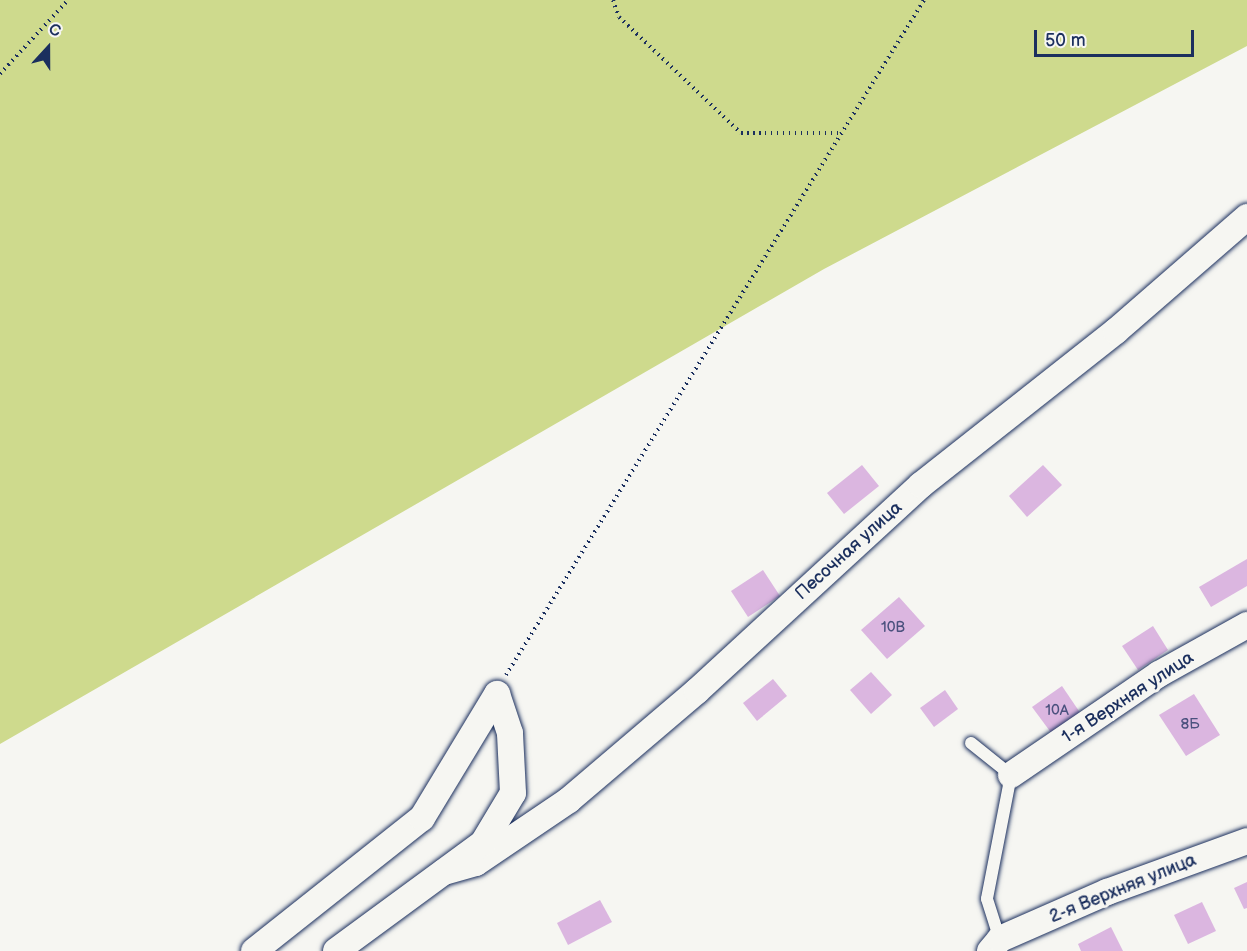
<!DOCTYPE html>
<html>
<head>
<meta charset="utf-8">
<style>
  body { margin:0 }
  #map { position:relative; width:1247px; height:951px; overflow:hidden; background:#f6f6f2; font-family:"Balsamiq Sans",sans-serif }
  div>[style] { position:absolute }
  .green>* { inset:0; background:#ceda8d }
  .building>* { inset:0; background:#dbb6e0 }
  .path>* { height:4px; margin-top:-2px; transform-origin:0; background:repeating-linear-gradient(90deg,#1b2f5e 0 1.5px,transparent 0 6px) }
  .roads { filter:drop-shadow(0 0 2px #1b2f5e) drop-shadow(0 0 2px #1b2f5e) }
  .lane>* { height:12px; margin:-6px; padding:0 6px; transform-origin:6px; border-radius:6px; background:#f6f6f2 }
  .street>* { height:26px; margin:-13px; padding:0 13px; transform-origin:13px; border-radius:13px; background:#f6f6f2 }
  span { translate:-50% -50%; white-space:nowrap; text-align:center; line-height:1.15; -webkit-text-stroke:6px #f6f6f2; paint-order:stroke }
  .number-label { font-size:15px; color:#4b517e }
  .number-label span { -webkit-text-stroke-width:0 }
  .street-label { font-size:18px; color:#1b2f5e }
  .north { position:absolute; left:18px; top:18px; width:60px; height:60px; -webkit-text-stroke:4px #f6f6f2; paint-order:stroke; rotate:21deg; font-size:16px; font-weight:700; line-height:24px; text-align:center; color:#1b2f5e }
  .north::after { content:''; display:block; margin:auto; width:21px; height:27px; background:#1b2f5e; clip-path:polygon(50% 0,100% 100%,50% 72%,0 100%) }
  .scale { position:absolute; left:1034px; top:30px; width:160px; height:27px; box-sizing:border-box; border:3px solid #1b2f5e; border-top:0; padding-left:8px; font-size:18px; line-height:21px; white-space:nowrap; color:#1b2f5e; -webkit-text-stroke:4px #f6f6f2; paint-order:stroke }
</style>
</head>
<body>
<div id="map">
  <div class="green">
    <div style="clip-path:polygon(0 0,1247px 0,1247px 46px,824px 269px,0 744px)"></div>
  </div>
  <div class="building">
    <div style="clip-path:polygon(862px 465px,879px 486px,844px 514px,827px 493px)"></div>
    <div style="clip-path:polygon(1043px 465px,1062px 485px,1027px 517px,1009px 496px)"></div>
    <div style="clip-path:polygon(1247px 559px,1247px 586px,1211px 607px,1199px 587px)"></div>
    <div style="clip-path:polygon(763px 570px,780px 596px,748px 617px,731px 591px)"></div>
    <div style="clip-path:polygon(899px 597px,925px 626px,887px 659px,861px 630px)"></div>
    <div style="clip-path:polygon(1153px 626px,1168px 650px,1138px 670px,1122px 646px)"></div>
    <div style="clip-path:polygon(871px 672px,892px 695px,871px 714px,850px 690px)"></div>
    <div style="clip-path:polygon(773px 679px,787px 696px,757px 721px,743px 703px)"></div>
    <div style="clip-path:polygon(1062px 686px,1081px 714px,1052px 734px,1032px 707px)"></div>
    <div style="clip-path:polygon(945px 690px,958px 709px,934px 727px,920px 708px)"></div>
    <div style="clip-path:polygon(1194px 694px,1220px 735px,1186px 756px,1159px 715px)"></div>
    <div style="clip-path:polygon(1247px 882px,1247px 908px,1244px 909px,1234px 888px)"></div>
    <div style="clip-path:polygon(600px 900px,612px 922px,568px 945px,557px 923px)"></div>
    <div style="clip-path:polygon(1202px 902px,1216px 931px,1188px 944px,1174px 915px)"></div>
    <div style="clip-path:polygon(1111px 927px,1123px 951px,1081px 951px,1078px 944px)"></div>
  </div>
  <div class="path">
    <div style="left:613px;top:0;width:18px;rotate:71deg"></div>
    <div style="left:619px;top:17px;width:168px;rotate:43.6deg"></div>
    <div style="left:741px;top:133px;width:101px"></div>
    <div style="left:0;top:74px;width:100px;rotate:-47.4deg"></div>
    <div style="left:506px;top:675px;width:794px;rotate:-58.23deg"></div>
  </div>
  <div class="roads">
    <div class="lane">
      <div style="left:971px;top:743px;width:51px;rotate:38.7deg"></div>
      <div style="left:1011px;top:775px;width:126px;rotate:101deg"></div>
      <div style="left:987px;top:899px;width:43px;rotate:72.4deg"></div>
    </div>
    <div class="street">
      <div style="left:1011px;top:775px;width:179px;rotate:-34.3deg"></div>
      <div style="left:1159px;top:674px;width:101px;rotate:-29.1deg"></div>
      <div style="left:444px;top:872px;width:33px;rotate:-16deg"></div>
      <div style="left:476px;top:863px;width:112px;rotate:-34.1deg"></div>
      <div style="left:569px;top:800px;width:168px;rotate:-40.4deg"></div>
      <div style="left:697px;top:691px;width:304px;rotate:-42.6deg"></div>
      <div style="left:921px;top:485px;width:248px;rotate:-38.3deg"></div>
      <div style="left:1116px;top:331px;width:174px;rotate:-41deg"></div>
      <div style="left:254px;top:951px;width:214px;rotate:-38.4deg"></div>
      <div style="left:422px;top:818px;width:145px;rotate:-58.8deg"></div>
      <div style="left:336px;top:951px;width:182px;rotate:-36.3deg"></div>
      <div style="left:483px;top:843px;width:58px;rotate:-59deg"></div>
      <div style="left:513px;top:793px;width:60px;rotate:-92.9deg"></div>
      <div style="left:510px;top:733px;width:41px;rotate:-108.4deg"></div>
      <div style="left:990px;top:951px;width:16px;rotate:-50deg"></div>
      <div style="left:1000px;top:939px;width:117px;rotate:-23.7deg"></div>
      <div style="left:1107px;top:892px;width:149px;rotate:-20deg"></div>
    </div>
  </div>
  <div class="number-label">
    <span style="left:893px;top:628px">10В</span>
    <span style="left:1057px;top:711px">10А</span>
    <span style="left:1190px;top:725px">8Б</span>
  </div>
  <div class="street-label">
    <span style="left:849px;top:551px;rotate:-42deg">Песочная улица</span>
    <span style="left:1128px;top:698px;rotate:-33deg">1-я Верхняя улица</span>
    <span style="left:1123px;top:889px;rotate:-22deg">2-я Верхняя улица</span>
  </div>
  <div class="north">С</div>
  <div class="scale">50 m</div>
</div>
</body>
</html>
